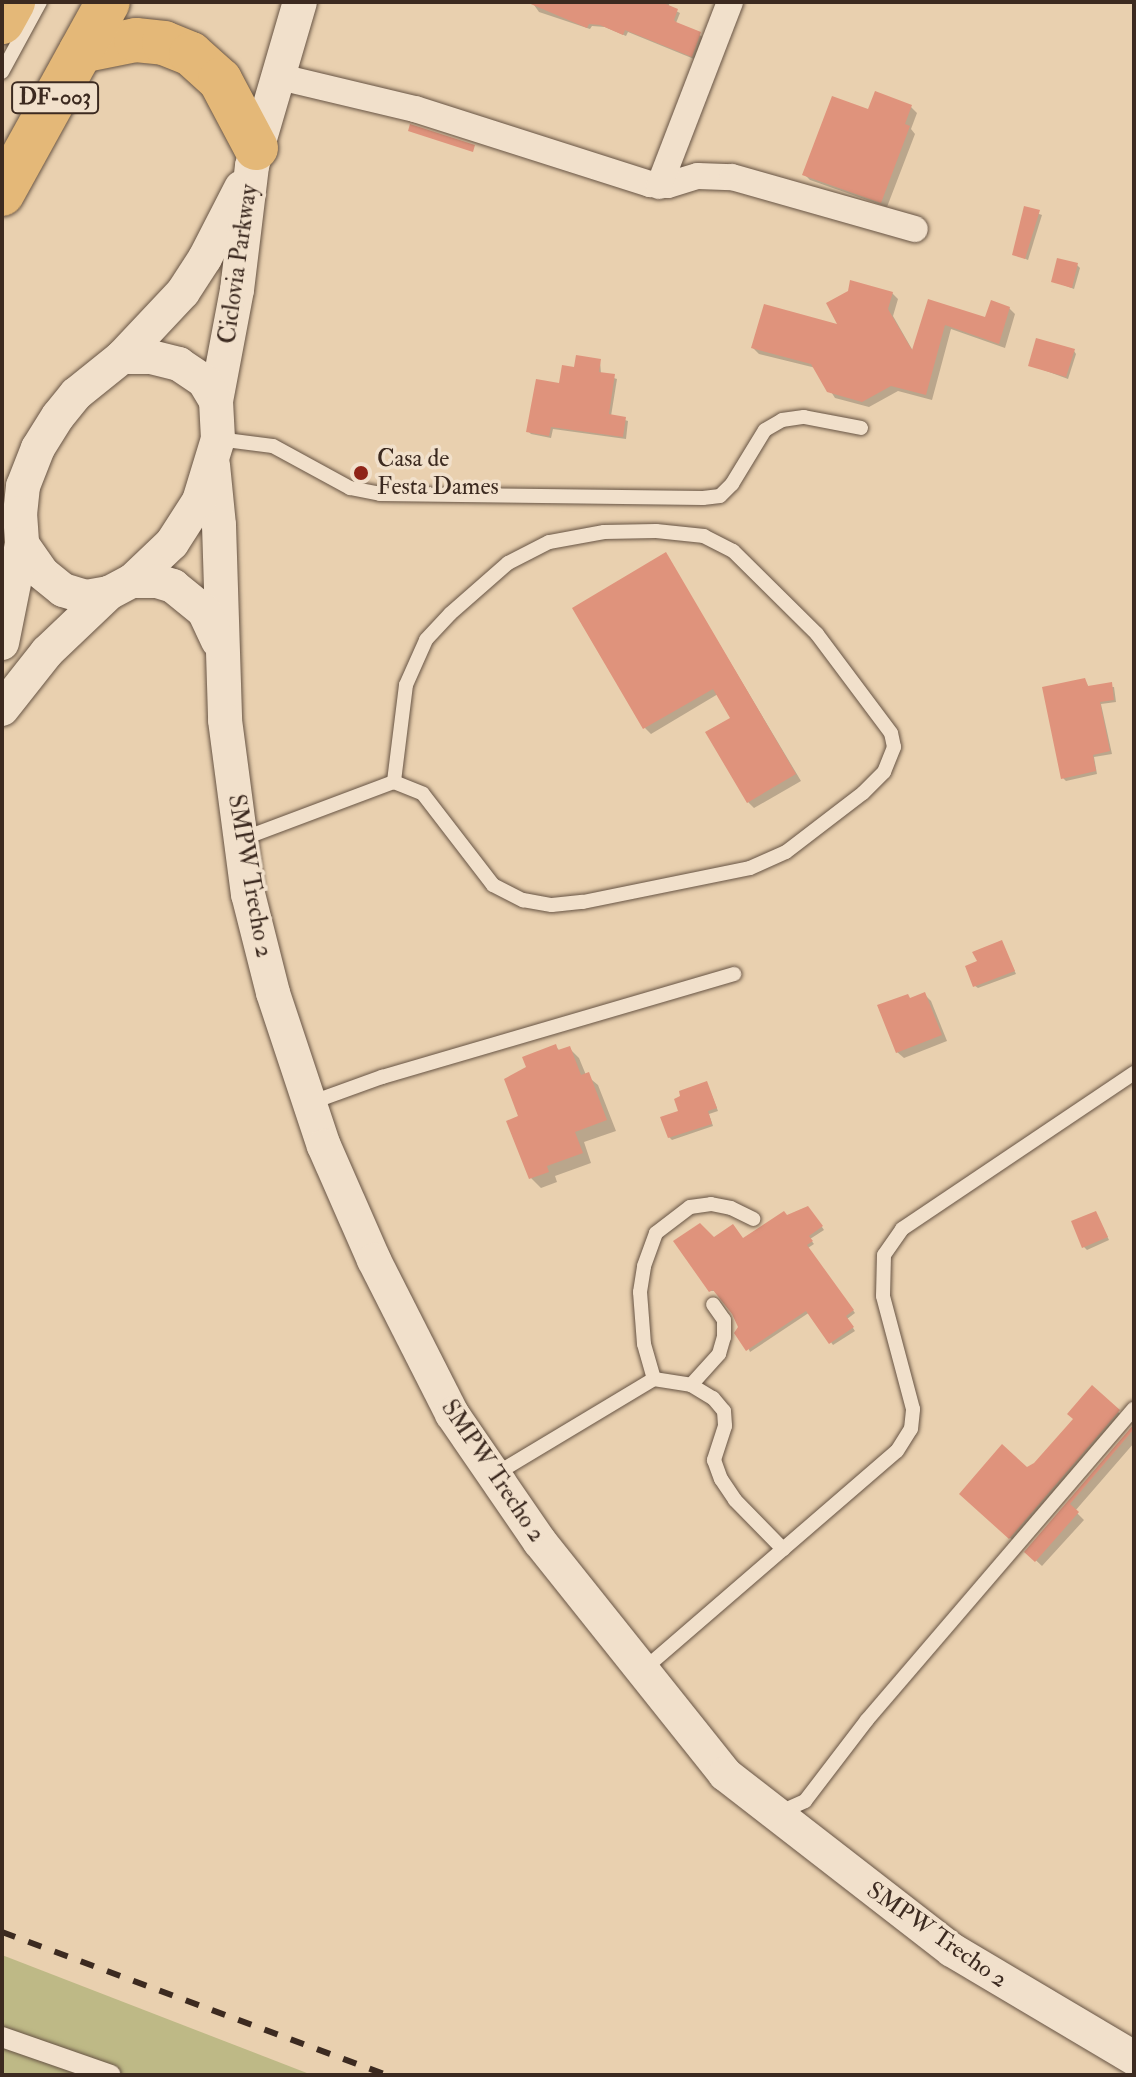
<!DOCTYPE html>
<html>
<head>
<meta charset="utf-8">
<style>
  body { margin:0 }
  #map { position:relative; width:1136px; height:2077px; overflow:hidden; background:#e9d0af; font-family:"IM FELL Double Pica",serif }
  div>[style] { position:absolute }
  .green>* { inset:0; background:#beb986 }
  .shadow>* { inset:0; background:#0003 }
  .building>* { inset:0; background:#df937c }
  .roads { filter:drop-shadow(0 0 2px #675444) drop-shadow(0 0 2px #675444) }
  .service>* { height:14px; margin:-7px; padding:0 7px; transform-origin:7px; border-radius:7px; background:#f1e0cb }
  .pedestrian>* { height:20px; margin:-10px; padding:0 10px; transform-origin:10px; border-radius:10px; background:#f1e0cb }
  .minor>* { height:26px; margin:-13px; padding:0 13px; transform-origin:13px; border-radius:13px; background:#f1e0cb }
  .tertiary>* { height:34px; margin:-17px; padding:0 17px; transform-origin:17px; border-radius:17px; background:#f1e0cb }
  .trunk>* { height:44px; margin:-22px; padding:0 22px; transform-origin:22px; border-radius:22px; background:#e4b878 }
  .rail>* { height:6px; margin-top:-3px; transform-origin:0; background:repeating-linear-gradient(90deg,#3c2a20 0 14px,transparent 0 28px) }
  .dots>* { width:22px; height:22px; translate:-50% -50%; box-sizing:border-box; border:4px solid #f1e0cb; border-radius:50% }
  span { translate:-50% -50%; white-space:nowrap; text-align:center; line-height:1.15; -webkit-text-stroke:7px #f1e0cb; paint-order:stroke }
  .shield-label span { padding:2px 6px; background:#f1e0cb; border:2px solid; border-radius:6px; -webkit-text-stroke-width:0 }
  .shield-label { font-size:22px; color:#3c2a20; font-weight:700 }
  .street-label { font-size:24px; color:#3c2a20 }
  .poi-label { font-size:24px; color:#3c2a20 }
  .left { translate:0 -50%; text-align:left }
  .frame { position:absolute; inset:0; border:4px solid #3c2a20; pointer-events:none }
</style>
</head>
<body>
<div id="map">
  <div class="green">
    <div style="clip-path:polygon(2px 1955px,312px 2075px,2px 2075px)"></div>
  </div>
  <div class="shadow">
    <div style="clip-path:polygon(532px 2px,670px 2px,668px 7px,680px 13px,676px 23px,703px 37px,694px 59px,628px 32px,626px 36px,605px 27px,592px 26px,590px 29px,539px 12px)"></div>
    <div style="clip-path:polygon(911px 107px,917px 113px,911px 129px,915px 134px,887px 207px,810px 180px,804px 174px,869px 112px)"></div>
    <div style="clip-path:polygon(1025px 209px,1042px 215px,1028px 260px,1014px 254px)"></div>
    <div style="clip-path:polygon(1077px 265px,1080px 268px,1074px 289px,1053px 281px)"></div>
    <div style="clip-path:polygon(892px 293px,898px 299px,893px 316px,913px 351px,930px 301px,987px 319px,1009px 308px,1015px 314px,1005px 348px,951px 329px,932px 400px,898px 391px,869px 407px,835px 398px,816px 368px,759px 354px,753px 348px,841px 327px)"></div>
    <div style="clip-path:polygon(1074px 351px,1076px 354px,1068px 379px,1030px 365px)"></div>
    <div style="clip-path:polygon(600px 361px,601px 374px,617px 379px,611px 416px,628px 421px,626px 439px,553px 429px,551px 438px,531px 434px,528px 431px,576px 369px)"></div>
    <div style="clip-path:polygon(666px 555px,801px 781px,754px 808px,748px 802px,733px 718px,718px 694px,651px 734px,645px 728px)"></div>
    <div style="clip-path:polygon(1085px 680px,1089px 688px,1114px 687px,1116px 702px,1101px 704px,1112px 754px,1094px 757px,1097px 774px,1066px 781px,1063px 778px)"></div>
    <div style="clip-path:polygon(1002px 943px,1016px 974px,978px 988px,975px 986px,979px 962px)"></div>
    <div style="clip-path:polygon(925px 995px,931px 1001px,947px 1041px,904px 1058px,897px 1052px,911px 1000px)"></div>
    <div style="clip-path:polygon(556px 1047px,561px 1052px,569px 1048px,579px 1058px,586px 1075px,598px 1085px,616px 1131px,584px 1142px,591px 1163px,555px 1176px,557px 1182px,541px 1188px,531px 1178px,521px 1117px,528px 1067px)"></div>
    <div style="clip-path:polygon(707px 1083px,718px 1111px,709px 1114px,713px 1126px,672px 1140px,669px 1137px,680px 1112px)"></div>
    <div style="clip-path:polygon(811px 1211px,824px 1230px,810px 1239px,814px 1244px,808px 1248px,855px 1313px,847px 1319px,855px 1331px,833px 1345px,810px 1312px,750px 1352px,734px 1313px,717px 1291px,711px 1291px,714px 1239px,743px 1241px,788px 1217px)"></div>
    <div style="clip-path:polygon(1096px 1213px,1109px 1240px,1087px 1250px,1084px 1247px)"></div>
    <div style="clip-path:polygon(1118px 1412px,1125px 1418px,1017px 1544px,968px 1500px,1027px 1469px)"></div>
    <div style="clip-path:polygon(1134px 1427px,1134px 1443px,1075px 1511px,1084px 1520px,1042px 1566px,1027px 1552px)"></div>
  </div>
  <div class="building">
    <div style="clip-path:polygon(526px 2px,661px 2px,678px 9px,674px 20px,676px 22px,701px 32px,692px 57px,625px 30px,623px 35px,600px 25px,589px 24px,587px 28px)"></div>
    <div style="clip-path:polygon(875px 91px,912px 105px,905px 124px,910px 126px,881px 203px,802px 175px,832px 96px,868px 109px)"></div>
    <div style="clip-path:polygon(410px 124px,475px 145px,473px 152px,408px 131px)"></div>
    <div style="clip-path:polygon(1024px 206px,1040px 210px,1025px 259px,1012px 255px)"></div>
    <div style="clip-path:polygon(1057px 258px,1078px 263px,1072px 288px,1051px 282px)"></div>
    <div style="clip-path:polygon(850px 280px,893px 292px,888px 309px,912px 350px,928px 299px,985px 317px,991px 300px,1010px 307px,999px 344px,945px 325px,926px 395px,891px 386px,862px 402px,827px 392px,811px 364px,751px 348px,764px 304px,837px 324px,826px 303px,848px 291px)"></div>
    <div style="clip-path:polygon(1036px 338px,1075px 349px,1066px 377px,1028px 366px)"></div>
    <div style="clip-path:polygon(576px 355px,601px 359px,599px 372px,615px 374px,609px 414px,626px 417px,623px 437px,551px 427px,549px 436px,526px 432px,536px 379px,559px 383px,562px 365px,574px 367px)"></div>
    <div style="clip-path:polygon(666px 552px,796px 774px,747px 803px,705px 732px,730px 718px,713px 689px,643px 729px,572px 608px)"></div>
    <div style="clip-path:polygon(1085px 678px,1088px 686px,1112px 682px,1114px 700px,1100px 702px,1110px 751px,1093px 755px,1096px 771px,1061px 779px,1042px 687px)"></div>
    <div style="clip-path:polygon(1002px 940px,1015px 971px,973px 987px,965px 966px,977px 961px,972px 952px)"></div>
    <div style="clip-path:polygon(925px 992px,942px 1035px,896px 1053px,877px 1005px,908px 994px,910px 998px)"></div>
    <div style="clip-path:polygon(556px 1044px,558px 1050px,570px 1046px,581px 1075px,589px 1072px,607px 1120px,575px 1132px,583px 1153px,547px 1166px,549px 1172px,529px 1179px,506px 1121px,518px 1116px,504px 1079px,526px 1067px,522px 1057px)"></div>
    <div style="clip-path:polygon(707px 1081px,717px 1108px,708px 1111px,712px 1124px,668px 1138px,660px 1117px,678px 1111px,674px 1099px,680px 1096px,679px 1091px)"></div>
    <div style="clip-path:polygon(808px 1206px,823px 1226px,809px 1236px,813px 1241px,807px 1245px,854px 1310px,846px 1316px,854px 1327px,829px 1344px,806px 1311px,746px 1351px,734px 1333px,738px 1327px,732px 1314px,713px 1290px,709px 1292px,673px 1241px,700px 1223px,714px 1237px,733px 1224px,743px 1238px,784px 1211px,787px 1215px)"></div>
    <div style="clip-path:polygon(1096px 1211px,1108px 1237px,1082px 1248px,1071px 1221px)"></div>
    <div style="clip-path:polygon(1092px 1385px,1120px 1410px,1009px 1539px,959px 1494px,1002px 1444px,1027px 1467px,1034px 1463px,1073px 1419px,1067px 1414px)"></div>
    <div style="clip-path:polygon(1134px 1424px,1134px 1429px,1070px 1504px,1079px 1512px,1035px 1562px,1024px 1552px)"></div>
  </div>
  <div class="roads">
    <div class="service">
      <div style="left:2px;top:72px;width:80px;rotate:-61.5deg"></div>
      <div style="left:218px;top:439px;width:55px;rotate:7.3deg"></div>
      <div style="left:273px;top:446px;width:88px;rotate:28.6deg"></div>
      <div style="left:350px;top:488px;width:31px;rotate:11deg"></div>
      <div style="left:380px;top:494px;width:323px;rotate:0.7deg"></div>
      <div style="left:703px;top:498px;width:17px;rotate:-7deg"></div>
      <div style="left:720px;top:496px;width:17px;rotate:-45deg"></div>
      <div style="left:732px;top:484px;width:63px;rotate:-58.6deg"></div>
      <div style="left:765px;top:430px;width:20px;rotate:-30deg"></div>
      <div style="left:782px;top:420px;width:22px;rotate:-8deg"></div>
      <div style="left:804px;top:417px;width:58px;rotate:10.9deg"></div>
      <div style="left:242px;top:839px;width:162px;rotate:-20.6deg"></div>
      <div style="left:394px;top:782px;width:31px;rotate:22deg"></div>
      <div style="left:423px;top:794px;width:115px;rotate:52.4deg"></div>
      <div style="left:493px;top:885px;width:34px;rotate:27deg"></div>
      <div style="left:523px;top:900px;width:29px;rotate:10deg"></div>
      <div style="left:552px;top:905px;width:31px;rotate:-6deg"></div>
      <div style="left:583px;top:902px;width:170px;rotate:-11.5deg"></div>
      <div style="left:750px;top:868px;width:39px;rotate:-24deg"></div>
      <div style="left:786px;top:852px;width:97px;rotate:-37.5deg"></div>
      <div style="left:863px;top:793px;width:30px;rotate:-45deg"></div>
      <div style="left:884px;top:772px;width:27px;rotate:-68deg"></div>
      <div style="left:894px;top:747px;width:14px;rotate:-102deg"></div>
      <div style="left:891px;top:733px;width:124px;rotate:-126.8deg"></div>
      <div style="left:817px;top:634px;width:118px;rotate:-135.3deg"></div>
      <div style="left:733px;top:551px;width:33px;rotate:-153deg"></div>
      <div style="left:704px;top:536px;width:48px;rotate:-174.1deg"></div>
      <div style="left:656px;top:531px;width:52px;rotate:178.9deg"></div>
      <div style="left:604px;top:532px;width:56px;rotate:169.7deg"></div>
      <div style="left:549px;top:542px;width:46px;rotate:152.9deg"></div>
      <div style="left:508px;top:563px;width:77px;rotate:138.7deg"></div>
      <div style="left:450px;top:614px;width:35px;rotate:133deg"></div>
      <div style="left:426px;top:640px;width:49px;rotate:114deg"></div>
      <div style="left:406px;top:685px;width:98px;rotate:97.1deg"></div>
      <div style="left:310px;top:1103px;width:77px;rotate:-19.9deg"></div>
      <div style="left:382px;top:1077px;width:367px;rotate:-16.3deg"></div>
      <div style="left:654px;top:1379px;width:36px;rotate:-106deg"></div>
      <div style="left:644px;top:1344px;width:52px;rotate:-94.4deg"></div>
      <div style="left:640px;top:1292px;width:26px;rotate:-81deg"></div>
      <div style="left:644px;top:1266px;width:35px;rotate:-70deg"></div>
      <div style="left:656px;top:1233px;width:43px;rotate:-37.4deg"></div>
      <div style="left:690px;top:1207px;width:21px;rotate:-8deg"></div>
      <div style="left:711px;top:1204px;width:20px;rotate:11deg"></div>
      <div style="left:731px;top:1208px;width:25px;rotate:26deg"></div>
      <div style="left:691px;top:1385px;width:42px;rotate:-47.9deg"></div>
      <div style="left:719px;top:1354px;width:18px;rotate:-74deg"></div>
      <div style="left:724px;top:1337px;width:17px;rotate:-90deg"></div>
      <div style="left:724px;top:1320px;width:19px;rotate:-125deg"></div>
      <div style="left:494px;top:1475px;width:187px;rotate:-31deg"></div>
      <div style="left:654px;top:1379px;width:37px;rotate:9deg"></div>
      <div style="left:691px;top:1385px;width:26px;rotate:31deg"></div>
      <div style="left:713px;top:1398px;width:17px;rotate:50deg"></div>
      <div style="left:724px;top:1411px;width:15px;rotate:86deg"></div>
      <div style="left:725px;top:1426px;width:36px;rotate:108deg"></div>
      <div style="left:714px;top:1460px;width:20px;rotate:70deg"></div>
      <div style="left:721px;top:1479px;width:25px;rotate:56deg"></div>
      <div style="left:735px;top:1500px;width:69px;rotate:45.6deg"></div>
      <div style="left:643px;top:1670px;width:335px;rotate:-40.8deg"></div>
      <div style="left:897px;top:1451px;width:26px;rotate:-58deg"></div>
      <div style="left:911px;top:1429px;width:20px;rotate:-84deg"></div>
      <div style="left:913px;top:1409px;width:117px;rotate:-104.9deg"></div>
      <div style="left:883px;top:1296px;width:41px;rotate:-88.6deg"></div>
      <div style="left:884px;top:1255px;width:32px;rotate:-55deg"></div>
      <div style="left:902px;top:1229px;width:280px;rotate:-33.9deg"></div>
      <div style="left:776px;top:1814px;width:32px;rotate:-24deg"></div>
      <div style="left:805px;top:1801px;width:102px;rotate:-52.6deg"></div>
      <div style="left:867px;top:1720px;width:410px;rotate:-49.4deg"></div>
    </div>
    <div class="pedestrian">
      <div style="left:2px;top:2037px;width:115px;rotate:19.2deg"></div>
    </div>
    <div class="minor">
      <div style="left:276px;top:76px;width:143px;rotate:13.4deg"></div>
      <div style="left:415px;top:109px;width:247px;rotate:17.7deg"></div>
      <div style="left:650px;top:184px;width:18px;rotate:3deg"></div>
      <div style="left:668px;top:185px;width:31px;rotate:-17deg"></div>
      <div style="left:698px;top:176px;width:34px;rotate:2deg"></div>
      <div style="left:732px;top:177px;width:190px;rotate:15.9deg"></div>
      <div style="left:659px;top:186px;width:197px;rotate:-68.9deg"></div>
    </div>
    <div class="tertiary">
      <div style="left:122px;top:357px;width:89px;rotate:-46.8deg"></div>
      <div style="left:183px;top:292px;width:40px;rotate:-57.1deg"></div>
      <div style="left:205px;top:258px;width:79px;rotate:-62.8deg"></div>
      <div style="left:216px;top:401px;width:113px;rotate:-79.3deg"></div>
      <div style="left:237px;top:290px;width:125px;rotate:-83.1deg"></div>
      <div style="left:252px;top:166px;width:171px;rotate:-73.7deg"></div>
      <div style="left:213px;top:465px;width:60px;rotate:84.3deg"></div>
      <div style="left:219px;top:525px;width:195px;rotate:88.2deg"></div>
      <div style="left:225px;top:720px;width:176px;rotate:82.5deg"></div>
      <div style="left:248px;top:894px;width:102px;rotate:75.8deg"></div>
      <div style="left:273px;top:993px;width:161px;rotate:71.6deg"></div>
      <div style="left:324px;top:1146px;width:124px;rotate:66.3deg"></div>
      <div style="left:374px;top:1260px;width:173px;rotate:63.1deg"></div>
      <div style="left:452px;top:1414px;width:155px;rotate:55.5deg"></div>
      <div style="left:540px;top:1542px;width:297px;rotate:51.4deg"></div>
      <div style="left:725px;top:1774px;width:287px;rotate:37.8deg"></div>
      <div style="left:952px;top:1950px;width:212px;rotate:30.7deg"></div>
      <div style="left:132px;top:581px;width:55px;rotate:-43.5deg"></div>
      <div style="left:172px;top:543px;width:50px;rotate:-57.3deg"></div>
      <div style="left:199px;top:501px;width:65px;rotate:-73deg"></div>
      <div style="left:218px;top:439px;width:38px;rotate:-93deg"></div>
      <div style="left:216px;top:401px;width:23px;rotate:-121deg"></div>
      <div style="left:204px;top:381px;width:30px;rotate:-146deg"></div>
      <div style="left:179px;top:364px;width:30px;rotate:-166deg"></div>
      <div style="left:150px;top:357px;width:28px;rotate:180deg"></div>
      <div style="left:122px;top:357px;width:59px;rotate:141.2deg"></div>
      <div style="left:76px;top:394px;width:28px;rotate:129deg"></div>
      <div style="left:58px;top:416px;width:38px;rotate:122deg"></div>
      <div style="left:38px;top:448px;width:41px;rotate:111.5deg"></div>
      <div style="left:23px;top:486px;width:27px;rotate:96deg"></div>
      <div style="left:20px;top:513px;width:31px;rotate:86deg"></div>
      <div style="left:22px;top:544px;width:35px;rotate:55deg"></div>
      <div style="left:42px;top:573px;width:27px;rotate:39deg"></div>
      <div style="left:63px;top:590px;width:24px;rotate:17deg"></div>
      <div style="left:86px;top:597px;width:23px;rotate:-10deg"></div>
      <div style="left:109px;top:593px;width:26px;rotate:-28deg"></div>
      <div style="left:132px;top:581px;width:25px"></div>
      <div style="left:157px;top:581px;width:17px;rotate:17deg"></div>
      <div style="left:173px;top:586px;width:40px;rotate:39deg"></div>
      <div style="left:204px;top:611px;width:33px;rotate:65deg"></div>
      <div style="left:2px;top:643px;width:101px;rotate:-78.6deg"></div>
      <div style="left:2px;top:709px;width:73px;rotate:-51.7deg"></div>
      <div style="left:47px;top:652px;width:86px;rotate:-43.6deg"></div>
    </div>
    <div class="trunk">
      <div style="left:2px;top:22px;width:23px;rotate:-61deg"></div>
      <div style="left:81px;top:51px;width:56px;rotate:-11.3deg"></div>
      <div style="left:136px;top:40px;width:28px;rotate:6deg"></div>
      <div style="left:164px;top:43px;width:29px;rotate:22deg"></div>
      <div style="left:191px;top:54px;width:39px;rotate:42deg"></div>
      <div style="left:220px;top:80px;width:77px;rotate:62.1deg"></div>
      <div style="left:2px;top:194px;width:219px;rotate:-61.1deg"></div>
    </div>
  </div>
  <div class="rail">
    <div style="left:2px;top:1932px;width:410px;rotate:20.4deg"></div>
  </div>
  <div class="dots">
    <div style="left:361px;top:473px;background:#8f2418"></div>
  </div>
  <div class="shield-label">
    <span style="left:55px;top:98px">DF-003</span>
  </div>
  <div class="street-label">
    <span style="left:238px;top:264px;rotate:-82deg">Ciclovia Parkway</span>
    <span style="left:250px;top:876px;rotate:80deg">SMPW Trecho 2</span>
    <span style="left:493px;top:1471px;rotate:56deg">SMPW Trecho 2</span>
    <span style="left:937px;top:1935px;rotate:35deg">SMPW Trecho 2</span>
  </div>
  <div class="poi-label">
    <span class="left" style="left:377px;top:473px">Casa de<br>Festa Dames</span>
  </div>
  <div class="frame"></div>
</div>
</body>
</html>
